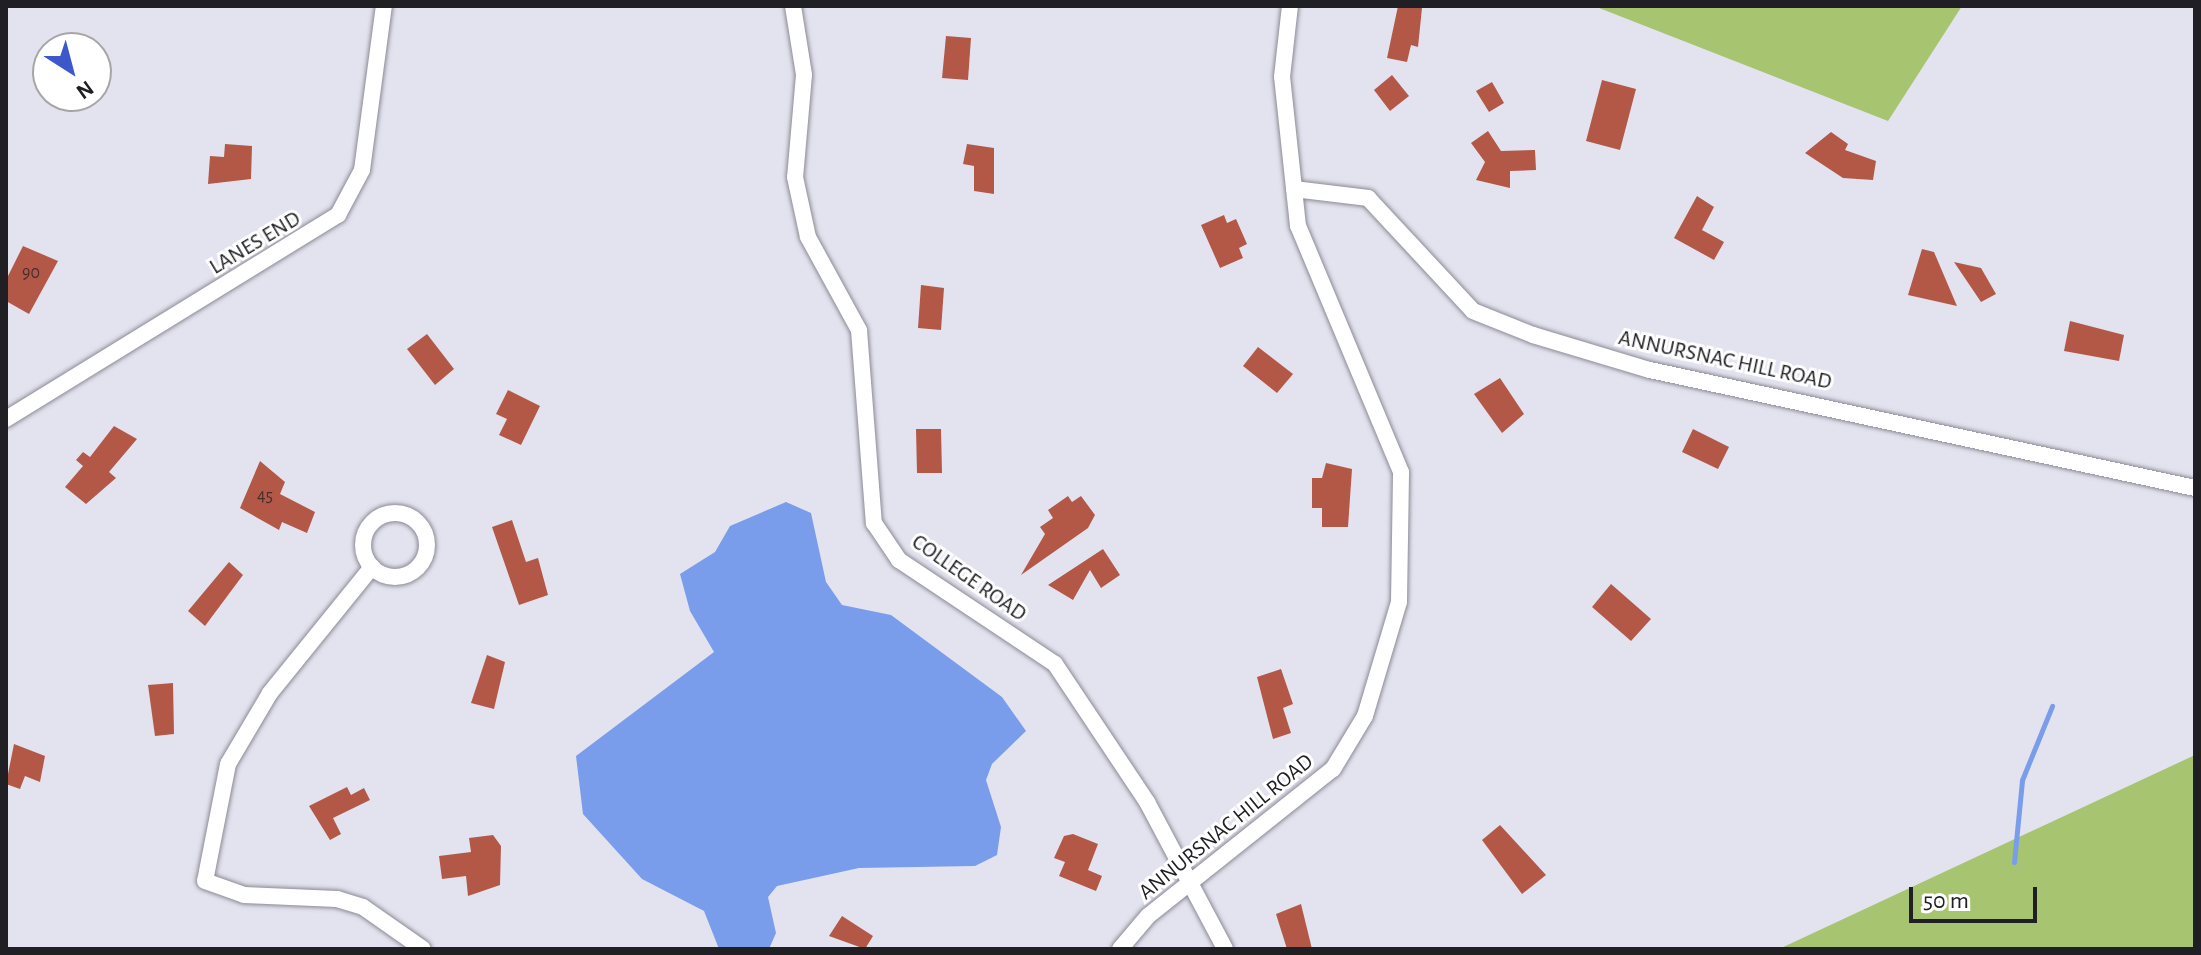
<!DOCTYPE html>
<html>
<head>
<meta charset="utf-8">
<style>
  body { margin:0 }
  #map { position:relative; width:2201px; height:955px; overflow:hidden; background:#e3e3ef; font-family:"Alegreya Sans",sans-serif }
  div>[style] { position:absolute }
  .green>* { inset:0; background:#a7c470 }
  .water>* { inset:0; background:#799deb }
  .stream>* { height:5px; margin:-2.5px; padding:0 2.5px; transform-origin:2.5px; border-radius:2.5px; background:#799deb }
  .building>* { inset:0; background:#b35847 }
  .roads { filter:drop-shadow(0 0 2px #8b8a95) drop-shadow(0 0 2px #8b8a95) }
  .minor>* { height:16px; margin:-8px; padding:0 8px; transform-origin:8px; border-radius:8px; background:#fff }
  .minor>.ring { margin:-8px; padding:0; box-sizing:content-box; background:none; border:16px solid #fff; border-radius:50% }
  span { translate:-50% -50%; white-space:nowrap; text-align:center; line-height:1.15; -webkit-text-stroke:6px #fff; paint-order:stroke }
  .number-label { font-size:18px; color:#452e2d }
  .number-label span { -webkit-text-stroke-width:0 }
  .street-label { font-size:22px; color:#202024 }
  .frame { position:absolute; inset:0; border:8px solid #202024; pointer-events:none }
  .north { position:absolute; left:32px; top:32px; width:80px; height:80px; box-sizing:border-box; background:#fff; border:2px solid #a6a6a7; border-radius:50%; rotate:144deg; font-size:22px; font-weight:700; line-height:32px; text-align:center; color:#202024 }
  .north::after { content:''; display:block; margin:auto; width:28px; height:36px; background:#3d58cb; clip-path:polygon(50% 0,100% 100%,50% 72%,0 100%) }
  .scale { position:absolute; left:1909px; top:887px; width:128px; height:36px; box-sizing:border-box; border:4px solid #202024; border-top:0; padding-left:10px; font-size:24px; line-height:28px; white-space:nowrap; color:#202024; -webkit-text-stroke:6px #fff; paint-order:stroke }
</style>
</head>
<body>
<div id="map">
  <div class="green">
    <div style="clip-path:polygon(1594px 6px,1962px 6px,1888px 121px)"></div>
    <div style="clip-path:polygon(2195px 755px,2195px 949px,1779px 949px)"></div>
  </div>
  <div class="water">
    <div style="clip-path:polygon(786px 502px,811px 513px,826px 582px,842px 605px,891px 615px,1002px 697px,1026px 731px,992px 764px,986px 780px,1001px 827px,997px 855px,975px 866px,859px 868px,777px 886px,768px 897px,776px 933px,769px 949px,719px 949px,704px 911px,642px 879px,583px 814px,576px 756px,714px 652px,690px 611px,680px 574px,715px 552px,730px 526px)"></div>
  </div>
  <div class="stream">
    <div style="left:2014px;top:862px;width:82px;rotate:-84.4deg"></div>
    <div style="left:2022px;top:780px;width:80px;rotate:-67.9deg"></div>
  </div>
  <div class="building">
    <div style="clip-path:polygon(1398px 6px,1422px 8px,1418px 47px,1411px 45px,1407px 62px,1387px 58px)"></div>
    <div style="clip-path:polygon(946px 36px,971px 38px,968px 80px,942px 78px)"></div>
    <div style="clip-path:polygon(1392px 75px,1409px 96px,1390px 111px,1374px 90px)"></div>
    <div style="clip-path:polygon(1602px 80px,1636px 89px,1620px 150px,1586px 141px)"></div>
    <div style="clip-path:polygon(1492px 82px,1504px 103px,1489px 112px,1476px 91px)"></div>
    <div style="clip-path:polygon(1488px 131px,1501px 151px,1535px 150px,1536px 170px,1510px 171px,1510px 188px,1476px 180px,1485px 162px,1471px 143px)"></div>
    <div style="clip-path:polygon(1831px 132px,1848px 144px,1845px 150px,1876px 161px,1873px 180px,1843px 178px,1805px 153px)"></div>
    <div style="clip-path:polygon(225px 144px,252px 146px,251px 179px,208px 184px,210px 156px,224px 157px)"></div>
    <div style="clip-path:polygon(967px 144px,994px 148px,994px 194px,974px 191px,974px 166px,963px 164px)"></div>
    <div style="clip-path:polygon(1697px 196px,1714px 207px,1702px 230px,1724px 242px,1714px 260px,1674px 238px)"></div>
    <div style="clip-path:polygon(1224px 215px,1227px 223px,1236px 219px,1247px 244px,1239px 248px,1243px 258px,1220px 268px,1201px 225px)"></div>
    <div style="clip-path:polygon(23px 246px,58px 261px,29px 314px,6px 301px,6px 280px)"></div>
    <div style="clip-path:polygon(1922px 249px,1934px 252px,1957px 306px,1908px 295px)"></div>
    <div style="clip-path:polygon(1954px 262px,1981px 268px,1996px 294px,1981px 302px)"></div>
    <div style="clip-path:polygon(921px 285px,944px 288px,941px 330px,918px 328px)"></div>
    <div style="clip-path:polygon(2070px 321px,2124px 335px,2119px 361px,2064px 351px)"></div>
    <div style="clip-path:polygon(427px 334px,454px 369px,435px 385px,407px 349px)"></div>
    <div style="clip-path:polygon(1258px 347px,1293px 374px,1277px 393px,1243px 366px)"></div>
    <div style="clip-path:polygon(1500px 378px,1524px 414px,1502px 433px,1474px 394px)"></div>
    <div style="clip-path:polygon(508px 390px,540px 406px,521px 445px,499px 435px,507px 419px,496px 414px)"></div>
    <div style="clip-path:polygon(114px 426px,137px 439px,109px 472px,116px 478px,86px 504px,65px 487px,83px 466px,76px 460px,83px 452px,90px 457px)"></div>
    <div style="clip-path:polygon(916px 429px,941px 429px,942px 473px,917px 473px)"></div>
    <div style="clip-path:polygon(1693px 429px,1729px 447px,1718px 469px,1682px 452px)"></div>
    <div style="clip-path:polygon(260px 461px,285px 482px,280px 494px,315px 512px,307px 533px,282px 522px,279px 530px,240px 508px)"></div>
    <div style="clip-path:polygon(1326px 463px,1352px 469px,1348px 527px,1322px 527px,1322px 508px,1312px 508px,1312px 478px,1322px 478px)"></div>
    <div style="clip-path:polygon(1068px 496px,1072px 502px,1081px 496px,1095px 515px,1088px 528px,1021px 575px,1045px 534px,1040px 527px,1053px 518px,1048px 510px)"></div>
    <div style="clip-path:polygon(512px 520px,526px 562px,538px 558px,548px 595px,519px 605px,492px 527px)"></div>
    <div style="clip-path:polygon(1103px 549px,1120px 575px,1101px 588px,1090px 570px,1073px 600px,1048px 585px)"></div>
    <div style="clip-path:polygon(229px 562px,243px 575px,205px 626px,188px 611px)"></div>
    <div style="clip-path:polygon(1611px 584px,1651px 619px,1631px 641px,1592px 607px)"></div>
    <div style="clip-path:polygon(487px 655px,505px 662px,494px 709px,471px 703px)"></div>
    <div style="clip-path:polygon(1281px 669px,1293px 704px,1283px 708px,1291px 733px,1273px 739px,1257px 677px)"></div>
    <div style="clip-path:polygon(173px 683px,174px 734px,155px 736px,148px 685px)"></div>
    <div style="clip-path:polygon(14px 744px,45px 756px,40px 782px,25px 776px,20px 789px,6px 784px)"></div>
    <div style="clip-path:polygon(347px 787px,351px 795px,364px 788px,370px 800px,333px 818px,341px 834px,330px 840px,309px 806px)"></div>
    <div style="clip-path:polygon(1500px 825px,1546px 875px,1522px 894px,1482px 840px)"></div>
    <div style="clip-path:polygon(1073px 834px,1098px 844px,1088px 870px,1102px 876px,1096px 891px,1059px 876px,1065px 862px,1054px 858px,1064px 836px)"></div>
    <div style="clip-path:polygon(493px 835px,501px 846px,500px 885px,468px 896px,466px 876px,442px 879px,439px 856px,471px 852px,469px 838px)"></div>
    <div style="clip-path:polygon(1301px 904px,1312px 949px,1287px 949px,1276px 914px)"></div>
    <div style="clip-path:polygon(842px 916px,873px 936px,865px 949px,829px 936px)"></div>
  </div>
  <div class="roads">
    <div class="minor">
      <div style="left:793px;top:6px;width:70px;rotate:80.9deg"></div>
      <div style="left:804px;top:75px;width:102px;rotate:95deg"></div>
      <div style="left:795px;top:177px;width:61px;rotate:77.8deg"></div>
      <div style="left:808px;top:237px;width:106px;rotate:61.3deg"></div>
      <div style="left:859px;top:330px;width:194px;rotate:85.6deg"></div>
      <div style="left:874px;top:523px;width:45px;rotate:56deg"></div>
      <div style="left:899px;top:560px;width:187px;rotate:33.7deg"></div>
      <div style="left:1055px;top:664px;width:166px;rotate:56.3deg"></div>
      <div style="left:1147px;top:802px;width:166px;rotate:62deg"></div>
      <div style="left:1294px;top:189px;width:75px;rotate:6.9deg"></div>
      <div style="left:1368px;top:198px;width:154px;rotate:47.1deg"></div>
      <div style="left:1473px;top:311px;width:65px;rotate:21.8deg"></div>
      <div style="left:1533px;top:335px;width:122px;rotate:16.7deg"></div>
      <div style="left:1650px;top:370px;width:558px;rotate:12.22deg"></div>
      <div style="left:6px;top:419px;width:390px;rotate:-31.6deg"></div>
      <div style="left:338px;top:215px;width:51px;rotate:-61.9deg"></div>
      <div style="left:362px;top:170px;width:165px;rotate:-82.4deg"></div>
      <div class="ring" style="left:363px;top:513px;width:48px;height:48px"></div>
      <div style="left:372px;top:567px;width:162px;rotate:129deg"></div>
      <div style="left:270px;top:693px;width:82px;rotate:120.6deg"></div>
      <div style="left:228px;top:764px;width:119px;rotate:101.1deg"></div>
      <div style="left:205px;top:881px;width:41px;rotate:19.7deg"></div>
      <div style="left:244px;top:895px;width:93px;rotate:2.5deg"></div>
      <div style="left:337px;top:899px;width:27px;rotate:17deg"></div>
      <div style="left:363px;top:907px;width:73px;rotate:35deg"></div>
      <div style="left:1120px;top:949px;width:43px;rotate:-49.7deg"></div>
      <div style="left:1148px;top:916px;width:236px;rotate:-38.5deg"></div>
      <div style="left:1333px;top:769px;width:62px;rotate:-58.9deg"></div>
      <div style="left:1365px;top:716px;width:119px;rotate:-73.4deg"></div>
      <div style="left:1399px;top:602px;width:130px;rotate:-89.1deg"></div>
      <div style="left:1401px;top:472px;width:267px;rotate:-112.7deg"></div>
      <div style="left:1298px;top:226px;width:150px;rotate:-96.1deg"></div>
      <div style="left:1282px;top:77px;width:71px;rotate:-83.6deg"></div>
    </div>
  </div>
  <div class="number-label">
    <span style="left:31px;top:273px">90</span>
    <span style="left:265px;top:496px">45</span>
  </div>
  <div class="street-label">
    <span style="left:255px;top:243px;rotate:-31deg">LANES END</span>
    <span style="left:1725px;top:360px;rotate:12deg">ANNURSNAC HILL ROAD</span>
    <span style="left:969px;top:578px;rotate:35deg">COLLEGE ROAD</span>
    <span style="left:1226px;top:827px;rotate:-39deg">ANNURSNAC HILL ROAD</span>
  </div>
  <div class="frame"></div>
  <div class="north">N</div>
  <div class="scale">50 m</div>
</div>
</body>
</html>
